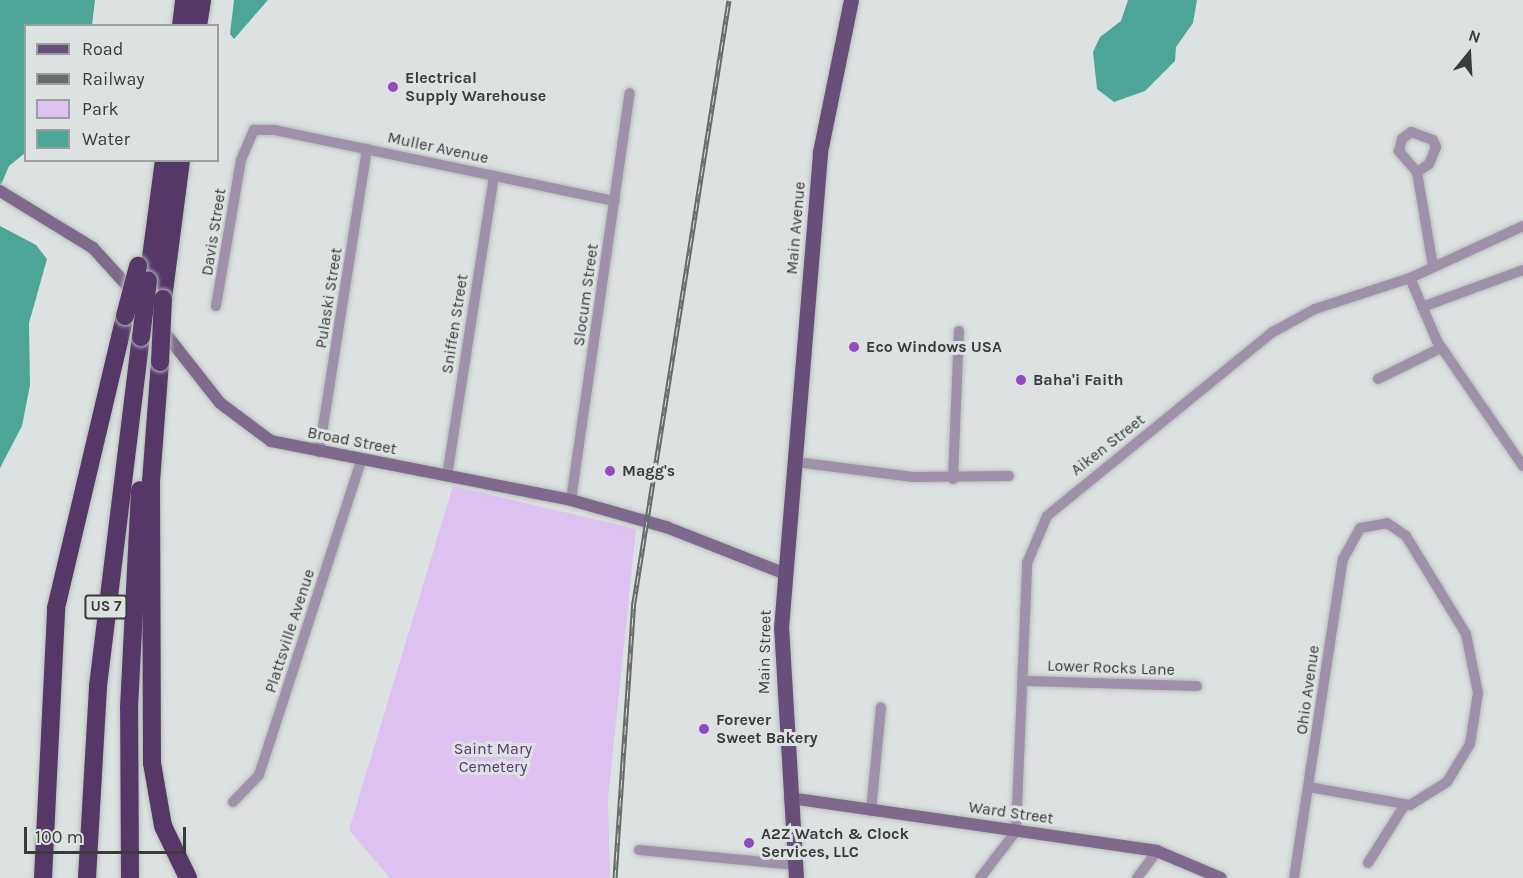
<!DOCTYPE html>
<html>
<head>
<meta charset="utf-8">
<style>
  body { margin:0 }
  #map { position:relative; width:1523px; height:878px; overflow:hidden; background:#dce2e1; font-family:Karla,sans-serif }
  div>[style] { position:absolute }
  .green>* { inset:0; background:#ddc2f1 }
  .water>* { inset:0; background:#4ca597 }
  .roads { filter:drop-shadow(0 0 2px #b8bdbc) drop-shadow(0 0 2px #b8bdbc) }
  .street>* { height:10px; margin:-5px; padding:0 5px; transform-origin:5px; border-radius:5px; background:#9f91a9 }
  .secondary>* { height:12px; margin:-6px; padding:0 6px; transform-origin:6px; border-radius:6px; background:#7f6a8e }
  .primary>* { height:15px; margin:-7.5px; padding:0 7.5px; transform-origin:7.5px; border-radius:7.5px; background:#684f7a }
  .highway>* { height:18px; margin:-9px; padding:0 9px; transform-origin:9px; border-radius:9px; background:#553768 }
  .rail>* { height:5px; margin-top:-2.5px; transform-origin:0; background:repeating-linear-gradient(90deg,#dce2e1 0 9px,#676b6a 0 18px); box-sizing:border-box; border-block:2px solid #676b6a }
  .bridges { filter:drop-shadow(0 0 2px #b8bdbc) drop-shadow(0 0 2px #b8bdbc) }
  .highway-bridge>* { height:18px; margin:-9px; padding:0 9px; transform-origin:9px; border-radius:9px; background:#553768 }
  .dots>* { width:16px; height:16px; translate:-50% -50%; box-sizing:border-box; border:3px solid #dce2e1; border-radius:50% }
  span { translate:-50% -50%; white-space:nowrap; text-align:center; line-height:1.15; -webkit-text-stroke:6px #dce2e1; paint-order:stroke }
  .shield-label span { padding:2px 4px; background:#dce2e1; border:2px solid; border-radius:4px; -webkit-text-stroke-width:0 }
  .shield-label { font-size:15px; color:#393c3b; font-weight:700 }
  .poi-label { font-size:16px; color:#393c3b; font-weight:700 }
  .left { translate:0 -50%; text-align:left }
  .street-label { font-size:16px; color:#393c3b }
  .park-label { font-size:16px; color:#603579 }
  .legend { position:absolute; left:24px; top:24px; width:195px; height:138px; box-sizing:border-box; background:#dce2e1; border:2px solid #9ba09f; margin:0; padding:8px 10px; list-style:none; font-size:18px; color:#393c3b }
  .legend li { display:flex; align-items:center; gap:12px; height:30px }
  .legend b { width:30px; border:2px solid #9ba09f }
  .north { position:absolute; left:1439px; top:24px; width:60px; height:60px; -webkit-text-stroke:4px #dce2e1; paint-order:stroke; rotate:18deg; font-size:16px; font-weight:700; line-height:24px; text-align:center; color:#393c3b }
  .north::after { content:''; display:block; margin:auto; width:21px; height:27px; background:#393c3b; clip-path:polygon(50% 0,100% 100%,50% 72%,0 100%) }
  .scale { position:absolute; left:24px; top:827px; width:162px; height:27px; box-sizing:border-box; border:3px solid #393c3b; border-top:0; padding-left:8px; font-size:18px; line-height:21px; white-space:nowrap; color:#393c3b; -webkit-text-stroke:4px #dce2e1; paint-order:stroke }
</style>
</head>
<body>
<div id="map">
  <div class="green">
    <div style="clip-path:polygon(453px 486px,636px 529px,608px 799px,610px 878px,390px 878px,349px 830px)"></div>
  </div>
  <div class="water">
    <div style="clip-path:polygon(0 0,95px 0,92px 25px,26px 26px,25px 153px,9px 166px,0 187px)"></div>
    <div style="clip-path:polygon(234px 0,268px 0,234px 39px,230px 34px)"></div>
    <div style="clip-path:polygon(1128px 0,1197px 0,1193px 23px,1176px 47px,1175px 61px,1145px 91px,1114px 102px,1097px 89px,1093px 52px,1100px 37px,1121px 21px)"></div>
    <div style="clip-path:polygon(0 226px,36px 245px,47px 259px,29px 323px,30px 385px,22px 426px,0 468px)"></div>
  </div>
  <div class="roads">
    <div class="street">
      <div style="left:1417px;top:172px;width:28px;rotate:-131deg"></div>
      <div style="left:1399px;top:151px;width:12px;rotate:-76deg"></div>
      <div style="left:1402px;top:139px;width:11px;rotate:-38deg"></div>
      <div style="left:1411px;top:132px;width:23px;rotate:20deg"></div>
      <div style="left:1433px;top:140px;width:8px;rotate:67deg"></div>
      <div style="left:1436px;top:147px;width:18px;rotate:112deg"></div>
      <div style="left:1429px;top:164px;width:14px;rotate:146deg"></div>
      <div style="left:1417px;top:172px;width:96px;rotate:80.4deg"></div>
      <div style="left:1410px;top:278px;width:69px;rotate:66.8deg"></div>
      <div style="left:1437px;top:341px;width:152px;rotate:55.5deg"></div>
      <div style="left:216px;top:306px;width:148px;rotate:-80.3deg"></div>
      <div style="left:241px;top:160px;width:33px;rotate:-67deg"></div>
      <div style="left:254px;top:130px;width:20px"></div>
      <div style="left:274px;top:130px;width:348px;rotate:11.8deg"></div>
      <div style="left:1422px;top:307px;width:108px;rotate:-20.1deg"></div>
      <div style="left:1378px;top:379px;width:70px;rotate:-26.2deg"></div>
      <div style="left:319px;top:452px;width:307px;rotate:-81deg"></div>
      <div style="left:796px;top:462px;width:118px;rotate:7.3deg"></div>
      <div style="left:913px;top:477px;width:96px;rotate:-0.6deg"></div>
      <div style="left:447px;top:476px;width:304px;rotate:-81.1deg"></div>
      <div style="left:953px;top:479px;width:148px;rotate:-87.7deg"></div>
      <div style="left:571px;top:500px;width:411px;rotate:-81.8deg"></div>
      <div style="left:1024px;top:681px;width:173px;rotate:1.7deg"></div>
      <div style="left:233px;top:802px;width:37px;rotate:-46deg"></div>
      <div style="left:259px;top:775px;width:330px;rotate:-72deg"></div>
      <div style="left:871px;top:811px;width:104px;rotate:-84.5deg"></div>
      <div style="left:639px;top:850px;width:157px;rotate:5.5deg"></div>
      <div style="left:1368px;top:863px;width:67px;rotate:-57.7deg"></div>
      <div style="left:980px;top:878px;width:59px;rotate:-52.5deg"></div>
      <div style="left:1016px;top:831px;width:268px;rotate:-87.6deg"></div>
      <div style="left:1027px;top:563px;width:51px;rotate:-66.9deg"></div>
      <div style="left:1047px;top:516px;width:291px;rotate:-39.2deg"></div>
      <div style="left:1273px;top:332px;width:48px;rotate:-28.7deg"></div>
      <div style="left:1315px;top:309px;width:100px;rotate:-18.1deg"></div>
      <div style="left:1410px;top:278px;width:124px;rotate:-24.7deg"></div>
      <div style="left:1137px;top:878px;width:34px;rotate:-53deg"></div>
      <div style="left:1294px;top:878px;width:323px;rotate:-81.3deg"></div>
      <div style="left:1343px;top:559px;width:35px;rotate:-61deg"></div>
      <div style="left:1360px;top:528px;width:27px;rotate:-10deg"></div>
      <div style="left:1387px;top:523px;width:23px;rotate:34deg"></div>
      <div style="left:1406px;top:536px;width:115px;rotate:58.5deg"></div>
      <div style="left:1466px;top:634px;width:60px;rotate:78.5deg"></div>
      <div style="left:1478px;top:693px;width:52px;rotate:98.9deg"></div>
      <div style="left:1470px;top:744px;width:44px;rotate:121.2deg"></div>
      <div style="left:1447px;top:782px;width:44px;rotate:148.1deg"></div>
      <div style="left:1410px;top:805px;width:103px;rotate:-169.9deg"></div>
    </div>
    <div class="secondary">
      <div style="left:0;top:191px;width:109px;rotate:31.5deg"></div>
      <div style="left:93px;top:248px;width:61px;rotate:47.7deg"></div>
      <div style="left:161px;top:328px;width:95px;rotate:51.8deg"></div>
      <div style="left:220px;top:403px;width:64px;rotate:36.7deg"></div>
      <div style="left:271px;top:441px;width:306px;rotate:11.1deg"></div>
      <div style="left:571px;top:500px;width:99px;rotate:15.9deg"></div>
      <div style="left:666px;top:527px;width:129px;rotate:21.4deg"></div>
      <div style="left:790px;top:798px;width:371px;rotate:8.2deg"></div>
      <div style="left:1157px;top:851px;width:69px;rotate:22.9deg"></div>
    </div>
    <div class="primary">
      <div style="left:796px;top:878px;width:250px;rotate:-93.4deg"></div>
      <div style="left:781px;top:628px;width:478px;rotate:-85.3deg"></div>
      <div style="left:820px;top:152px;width:155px;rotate:-78.5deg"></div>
    </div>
    <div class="highway">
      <div style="left:181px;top:26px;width:26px;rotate:-83deg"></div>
      <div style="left:198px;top:26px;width:26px;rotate:-81deg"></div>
      <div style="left:148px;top:280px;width:121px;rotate:-82.4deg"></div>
      <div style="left:163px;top:299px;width:140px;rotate:-82.6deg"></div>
      <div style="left:160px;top:362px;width:119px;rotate:94.3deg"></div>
      <div style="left:151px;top:481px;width:282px;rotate:89.8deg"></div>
      <div style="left:152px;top:763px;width:64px;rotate:80.1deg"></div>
      <div style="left:163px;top:826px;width:58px;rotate:64.3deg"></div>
      <div style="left:43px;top:878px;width:270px;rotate:-87.2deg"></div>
      <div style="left:56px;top:608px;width:300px;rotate:-76.7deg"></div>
      <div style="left:87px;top:878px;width:192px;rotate:-86.7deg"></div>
      <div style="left:98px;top:686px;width:352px;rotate:-83deg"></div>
      <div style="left:130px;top:878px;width:170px;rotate:-90.3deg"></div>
      <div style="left:129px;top:708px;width:218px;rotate:-87.1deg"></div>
    </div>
  </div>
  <div class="rail">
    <div style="left:615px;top:878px;width:277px;rotate:-86.1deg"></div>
    <div style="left:634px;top:602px;width:609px;rotate:-81.03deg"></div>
  </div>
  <div class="bridges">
    <div class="highway-bridge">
      <div style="left:125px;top:316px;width:52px;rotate:-75.4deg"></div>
      <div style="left:141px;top:337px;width:57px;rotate:-83deg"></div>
      <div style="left:160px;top:362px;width:63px;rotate:-87.3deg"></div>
    </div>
  </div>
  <div class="dots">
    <div style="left:393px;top:87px;background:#934abd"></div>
    <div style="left:854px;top:347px;background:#934abd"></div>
    <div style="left:1021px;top:380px;background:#934abd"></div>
    <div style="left:610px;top:471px;background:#934abd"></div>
    <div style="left:704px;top:729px;background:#934abd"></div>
    <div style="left:749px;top:843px;background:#934abd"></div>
  </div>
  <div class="shield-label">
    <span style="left:106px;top:607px">US 7</span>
  </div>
  <div class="poi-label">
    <span class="left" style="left:405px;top:87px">Electrical<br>Supply Warehouse</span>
    <span class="left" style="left:866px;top:347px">Eco Windows USA</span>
    <span class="left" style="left:1033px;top:380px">Baha'i Faith</span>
    <span class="left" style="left:622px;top:471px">Magg's</span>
    <span class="left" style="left:716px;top:729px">Forever<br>Sweet Bakery</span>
    <span class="left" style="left:761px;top:843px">A2Z Watch &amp; Clock<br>Services, LLC</span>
  </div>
  <div class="street-label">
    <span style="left:438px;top:148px;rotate:12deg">Muller Avenue</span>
    <span style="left:796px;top:228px;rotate:-85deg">Main Avenue</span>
    <span style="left:214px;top:232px;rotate:-81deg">Davis Street</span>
    <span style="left:586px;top:295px;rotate:-82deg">Slocum Street</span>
    <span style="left:329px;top:298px;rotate:-81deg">Pulaski Street</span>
    <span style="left:455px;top:324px;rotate:-81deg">Sniffen Street</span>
    <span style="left:352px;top:441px;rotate:11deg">Broad Street</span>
    <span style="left:1108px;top:445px;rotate:-38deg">Aiken Street</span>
    <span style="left:290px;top:631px;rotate:-72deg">Plattsville Avenue</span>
    <span style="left:765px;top:652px;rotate:-89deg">Main Street</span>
    <span style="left:1111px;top:668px;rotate:2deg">Lower Rocks Lane</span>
    <span style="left:1308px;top:690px;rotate:-82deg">Ohio Avenue</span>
    <span style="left:1011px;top:813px;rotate:8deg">Ward Street</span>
  </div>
  <div class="park-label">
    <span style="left:493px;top:758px">Saint Mary<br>Cemetery</span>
  </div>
  <ul class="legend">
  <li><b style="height:8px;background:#684f7a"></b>Road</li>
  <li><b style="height:8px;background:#676b6a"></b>Railway</li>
  <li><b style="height:16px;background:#ddc2f1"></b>Park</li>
  <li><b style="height:16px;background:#4ca597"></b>Water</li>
  </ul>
  <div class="north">N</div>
  <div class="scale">100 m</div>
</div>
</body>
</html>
